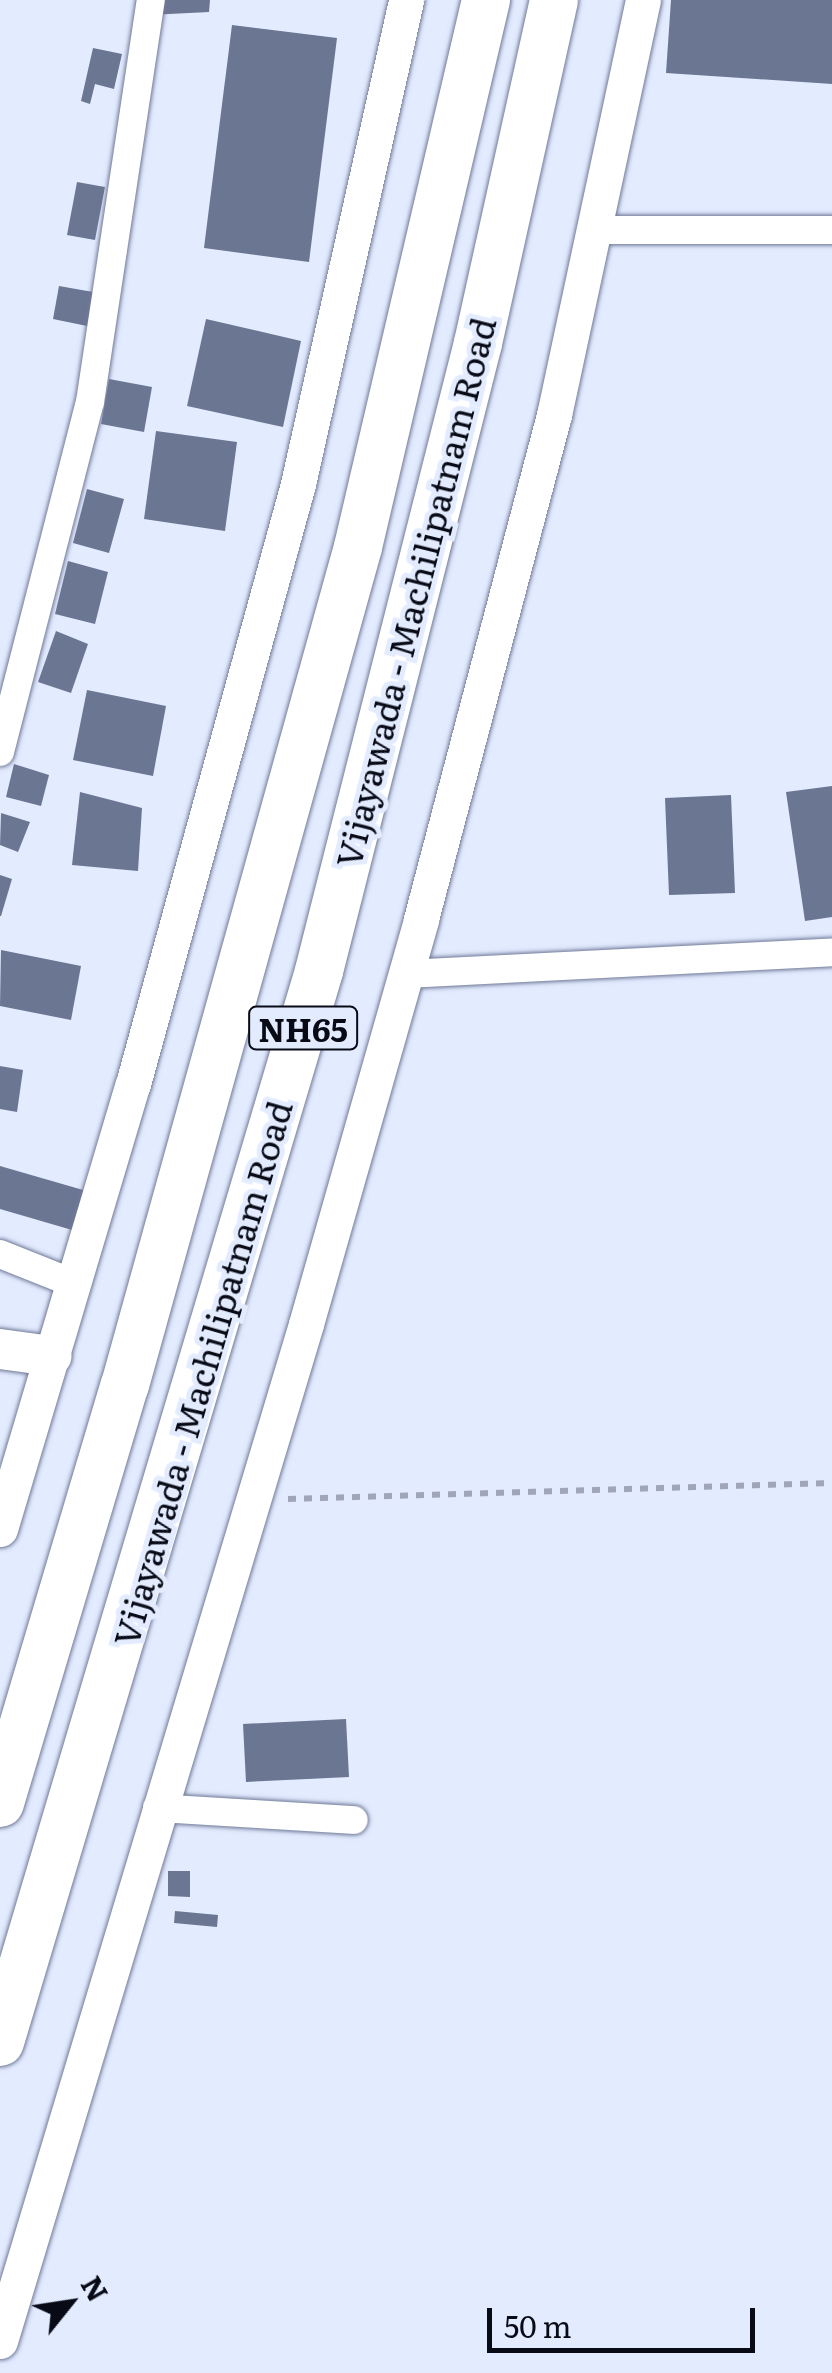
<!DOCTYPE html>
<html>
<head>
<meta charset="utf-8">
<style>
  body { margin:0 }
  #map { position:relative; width:832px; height:2373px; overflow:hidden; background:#e3ebff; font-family:Literata,serif }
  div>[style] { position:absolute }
  .building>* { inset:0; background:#6b7693 }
  .path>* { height:6px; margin-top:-3px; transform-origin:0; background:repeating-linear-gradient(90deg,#a0a6b7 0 8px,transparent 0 16px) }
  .roads { filter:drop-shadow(0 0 2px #6f7a97) drop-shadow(0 0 2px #6f7a97) }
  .minor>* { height:28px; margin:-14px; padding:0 14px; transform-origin:14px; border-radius:14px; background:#fff }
  .tertiary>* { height:35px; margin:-17.5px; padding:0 17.5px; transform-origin:17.5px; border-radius:17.5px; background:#fff }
  .secondary>* { height:40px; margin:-20px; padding:0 20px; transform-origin:20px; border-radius:20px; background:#fff }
  .trunk>* { height:48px; margin:-24px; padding:0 24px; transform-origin:24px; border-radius:24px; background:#fff }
  span { translate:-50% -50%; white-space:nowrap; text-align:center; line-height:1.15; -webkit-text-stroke:10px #e3ebff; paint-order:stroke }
  .shield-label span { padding:2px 8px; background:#e3ebff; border:2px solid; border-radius:8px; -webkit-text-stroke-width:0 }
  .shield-label { font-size:32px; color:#080b16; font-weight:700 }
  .street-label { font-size:35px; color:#080b16 }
  .north { position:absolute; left:20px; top:2253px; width:100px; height:100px; -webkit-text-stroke:8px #e3ebff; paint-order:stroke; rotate:60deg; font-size:28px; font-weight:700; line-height:40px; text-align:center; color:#080b16 }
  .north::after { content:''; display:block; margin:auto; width:35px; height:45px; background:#080b16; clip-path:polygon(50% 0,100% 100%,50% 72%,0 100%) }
  .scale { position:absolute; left:487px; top:2308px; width:268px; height:45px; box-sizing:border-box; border:5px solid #080b16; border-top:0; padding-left:12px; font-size:30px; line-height:35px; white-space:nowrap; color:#080b16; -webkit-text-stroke:8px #e3ebff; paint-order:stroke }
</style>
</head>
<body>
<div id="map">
  <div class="building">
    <div style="clip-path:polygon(151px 0,210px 0,209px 12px,149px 15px)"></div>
    <div style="clip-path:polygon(671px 0,832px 0,832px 84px,666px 73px)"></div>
    <div style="clip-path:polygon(232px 25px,337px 38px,309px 262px,204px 248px)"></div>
    <div style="clip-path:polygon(93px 48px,122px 54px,114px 89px,95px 84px,90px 104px,81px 101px)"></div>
    <div style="clip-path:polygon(77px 182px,105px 187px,95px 240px,67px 235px)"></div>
    <div style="clip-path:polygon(59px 286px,93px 292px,87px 326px,53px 319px)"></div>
    <div style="clip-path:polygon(206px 319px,301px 341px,283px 427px,187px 406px)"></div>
    <div style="clip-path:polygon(109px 379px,152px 387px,144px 432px,101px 424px)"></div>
    <div style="clip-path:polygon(156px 431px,237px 442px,225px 531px,144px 519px)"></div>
    <div style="clip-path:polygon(87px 489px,124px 499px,109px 553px,73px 543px)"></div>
    <div style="clip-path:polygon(68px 561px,108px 572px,95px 624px,55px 614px)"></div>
    <div style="clip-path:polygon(56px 631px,88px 644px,71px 693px,38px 682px)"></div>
    <div style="clip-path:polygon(87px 690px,166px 706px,153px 776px,73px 760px)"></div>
    <div style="clip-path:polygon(14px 764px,49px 775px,41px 806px,6px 797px)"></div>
    <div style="clip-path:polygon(832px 786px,832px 917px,805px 921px,786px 792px)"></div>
    <div style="clip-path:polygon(80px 792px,142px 808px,138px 871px,72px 865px)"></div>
    <div style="clip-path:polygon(731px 795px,735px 893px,669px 895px,665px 798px)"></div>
    <div style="clip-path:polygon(1px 813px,30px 822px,18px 852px,0 845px)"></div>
    <div style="clip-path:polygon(0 875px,12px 879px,1px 916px,0 916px)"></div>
    <div style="clip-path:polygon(1px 950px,81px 966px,71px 1020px,0 1006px)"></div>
    <div style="clip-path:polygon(0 1066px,23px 1070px,17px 1112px,0 1109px)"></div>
    <div style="clip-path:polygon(0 1166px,90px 1192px,79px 1232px,0 1209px)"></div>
    <div style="clip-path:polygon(346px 1719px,349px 1777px,246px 1782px,243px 1724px)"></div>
    <div style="clip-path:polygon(168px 1871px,190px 1871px,190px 1897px,168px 1896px)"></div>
    <div style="clip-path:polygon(175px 1911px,218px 1915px,217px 1927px,174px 1923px)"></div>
  </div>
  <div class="path">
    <div style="left:288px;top:1499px;width:544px;rotate:-1.68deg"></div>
  </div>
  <div class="roads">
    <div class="minor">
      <div style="left:595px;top:230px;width:237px"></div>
      <div style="left:0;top:752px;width:361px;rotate:-75.6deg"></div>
      <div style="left:90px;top:402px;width:407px;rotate:-81.4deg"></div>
      <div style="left:405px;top:974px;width:428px;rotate:-2.9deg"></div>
      <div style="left:0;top:1254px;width:81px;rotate:21.8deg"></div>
      <div style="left:157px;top:1808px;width:197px;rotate:3.5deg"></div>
    </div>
    <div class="tertiary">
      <div style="left:0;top:1529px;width:464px;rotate:-73.4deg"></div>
      <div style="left:133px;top:1084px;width:622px;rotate:-74.62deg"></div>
      <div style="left:298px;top:484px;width:496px;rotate:-77.4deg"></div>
      <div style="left:0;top:2341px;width:1062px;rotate:-73.25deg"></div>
      <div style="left:306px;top:1324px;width:421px;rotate:-74.1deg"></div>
      <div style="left:421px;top:919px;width:521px;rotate:-75.22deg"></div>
      <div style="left:554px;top:415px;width:424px;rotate:-77.9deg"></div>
    </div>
    <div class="secondary">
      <div style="left:0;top:1349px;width:52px;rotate:7.7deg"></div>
    </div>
    <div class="trunk">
      <div style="left:0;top:1803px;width:436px;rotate:-73.4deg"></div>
      <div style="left:125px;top:1385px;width:870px;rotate:-74.46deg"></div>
      <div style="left:358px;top:547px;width:562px;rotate:-76.83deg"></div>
      <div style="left:0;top:2042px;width:1117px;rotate:-73.41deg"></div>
      <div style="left:319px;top:971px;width:648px;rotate:-75.79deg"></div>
      <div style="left:478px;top:343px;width:351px;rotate:-77.5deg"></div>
    </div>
  </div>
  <div class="shield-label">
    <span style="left:303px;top:1028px">NH65</span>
  </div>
  <div class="street-label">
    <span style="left:414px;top:592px;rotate:-76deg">Vijayawada - Machilipatnam Road</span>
    <span style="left:201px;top:1373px;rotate:-74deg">Vijayawada - Machilipatnam Road</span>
  </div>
  <div class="north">N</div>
  <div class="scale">50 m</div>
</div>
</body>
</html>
